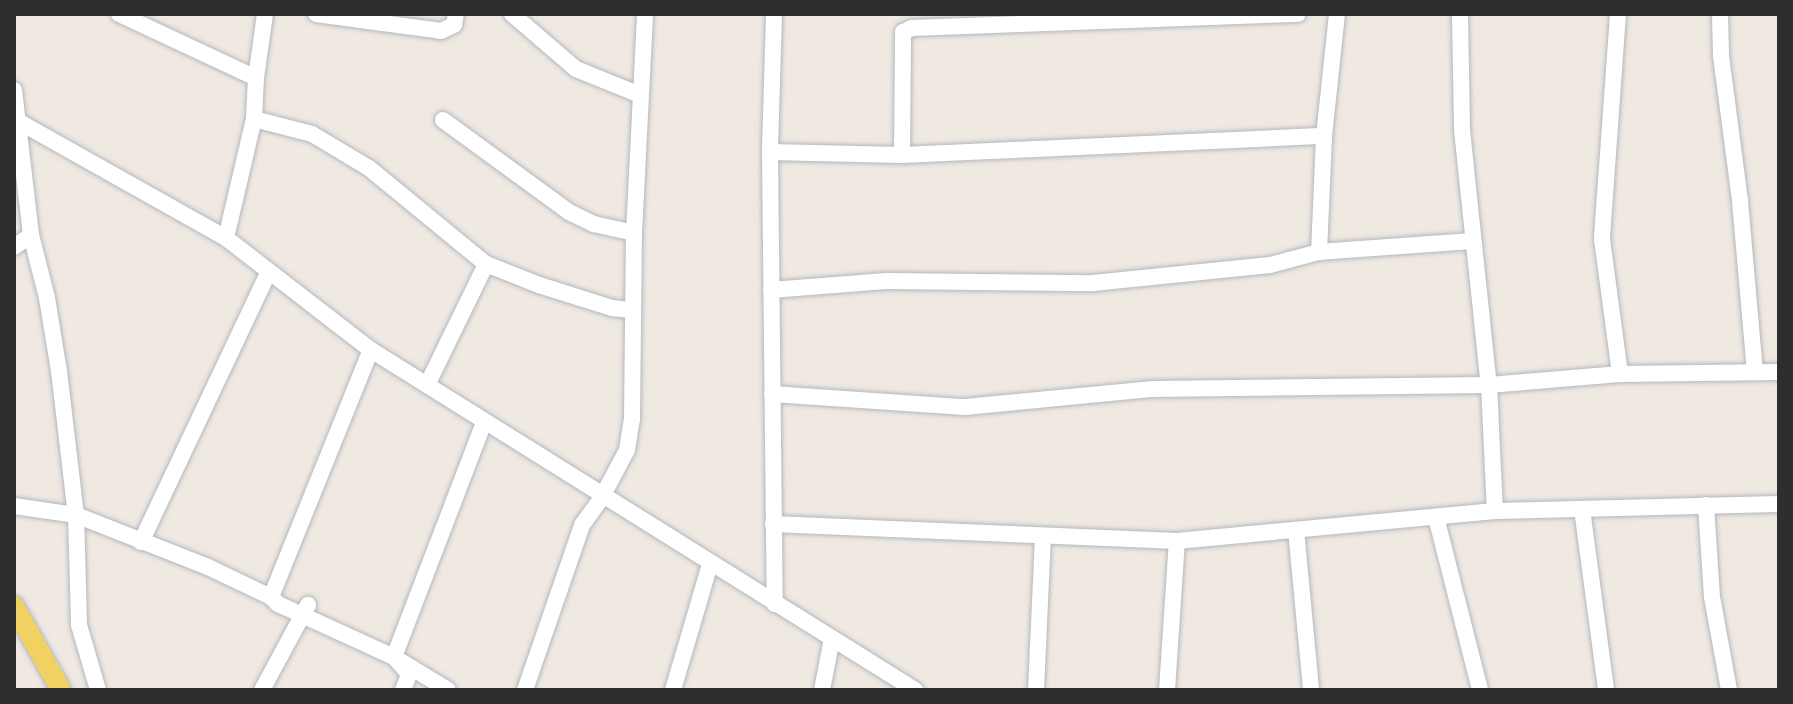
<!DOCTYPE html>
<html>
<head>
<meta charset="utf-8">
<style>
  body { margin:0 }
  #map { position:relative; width:1793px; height:704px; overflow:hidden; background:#efe9e1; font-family:Karla,sans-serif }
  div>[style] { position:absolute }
  .roads { filter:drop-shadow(0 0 2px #b4b7c1) drop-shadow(0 0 2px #b4b7c1) }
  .minor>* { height:16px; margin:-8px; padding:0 8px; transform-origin:8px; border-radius:8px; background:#fff }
  .major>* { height:20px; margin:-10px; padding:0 10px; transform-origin:10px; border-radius:10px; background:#f2d163 }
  span { translate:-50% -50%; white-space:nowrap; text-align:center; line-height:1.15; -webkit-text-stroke:6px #fff; paint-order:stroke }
  .frame { position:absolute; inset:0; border:16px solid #2e2e2e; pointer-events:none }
</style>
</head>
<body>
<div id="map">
  <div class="roads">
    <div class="minor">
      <div style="left:119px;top:14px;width:151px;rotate:25deg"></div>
      <div style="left:316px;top:14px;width:126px;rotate:7.7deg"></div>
      <div style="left:441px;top:31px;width:14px;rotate:-25deg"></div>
      <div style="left:454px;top:25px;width:11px;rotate:-80deg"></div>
      <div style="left:512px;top:14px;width:84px;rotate:40.7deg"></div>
      <div style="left:576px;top:69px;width:69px;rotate:22.1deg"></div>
      <div style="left:774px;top:14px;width:138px;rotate:91.7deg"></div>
      <div style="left:770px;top:152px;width:452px;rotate:89.4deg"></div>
      <div style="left:1460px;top:14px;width:116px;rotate:89deg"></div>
      <div style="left:1462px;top:130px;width:256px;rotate:84deg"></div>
      <div style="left:1489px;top:385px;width:126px;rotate:87.3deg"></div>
      <div style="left:1618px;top:14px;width:226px;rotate:94.1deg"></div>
      <div style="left:1602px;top:239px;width:136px;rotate:82.4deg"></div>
      <div style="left:1720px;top:14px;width:42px;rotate:88.6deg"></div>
      <div style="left:1721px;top:56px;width:146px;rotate:82.5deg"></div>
      <div style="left:1740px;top:201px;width:172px;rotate:85deg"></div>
      <div style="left:14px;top:90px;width:146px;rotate:83.3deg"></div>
      <div style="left:31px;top:235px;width:65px;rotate:75.7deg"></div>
      <div style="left:47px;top:298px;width:74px;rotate:80.7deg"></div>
      <div style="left:59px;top:371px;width:145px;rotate:83.3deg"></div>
      <div style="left:76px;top:515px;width:110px;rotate:88.4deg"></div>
      <div style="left:79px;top:625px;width:68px;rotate:73.7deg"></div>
      <div style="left:14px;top:119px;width:243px;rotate:29.3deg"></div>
      <div style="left:226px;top:238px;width:183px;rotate:37.7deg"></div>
      <div style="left:371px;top:350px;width:642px;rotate:32.01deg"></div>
      <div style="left:254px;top:119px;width:60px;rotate:14.5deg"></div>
      <div style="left:312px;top:134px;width:66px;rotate:30.8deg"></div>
      <div style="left:369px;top:168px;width:151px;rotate:39.4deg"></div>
      <div style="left:486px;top:264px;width:57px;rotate:21.6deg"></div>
      <div style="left:539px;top:285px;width:77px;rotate:17.5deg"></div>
      <div style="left:612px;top:308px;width:20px;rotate:6deg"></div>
      <div style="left:443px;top:120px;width:156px;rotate:36.1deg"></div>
      <div style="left:569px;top:212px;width:28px;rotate:26deg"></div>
      <div style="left:594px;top:224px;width:41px;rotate:12.7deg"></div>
      <div style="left:770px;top:152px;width:132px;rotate:1.3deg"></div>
      <div style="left:902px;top:155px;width:422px;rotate:-2.6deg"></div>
      <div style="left:902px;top:155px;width:123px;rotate:-89.5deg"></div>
      <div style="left:903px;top:32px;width:10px;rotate:-24deg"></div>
      <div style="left:912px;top:28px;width:386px;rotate:-2.1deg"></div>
      <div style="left:226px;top:238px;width:122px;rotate:-76.8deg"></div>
      <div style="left:254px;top:119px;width:41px;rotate:-87.2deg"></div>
      <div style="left:256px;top:78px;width:65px;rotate:-82deg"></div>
      <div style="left:14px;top:247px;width:21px;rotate:-35deg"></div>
      <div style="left:1319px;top:252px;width:116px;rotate:-87.5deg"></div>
      <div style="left:1324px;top:136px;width:123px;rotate:-83.9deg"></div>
      <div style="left:771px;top:290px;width:115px;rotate:-4.5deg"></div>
      <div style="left:886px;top:281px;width:207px;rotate:0.6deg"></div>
      <div style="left:1093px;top:283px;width:178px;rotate:-5.8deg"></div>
      <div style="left:1270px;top:265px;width:51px;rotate:-14.9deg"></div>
      <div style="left:1319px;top:252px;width:152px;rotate:-4.1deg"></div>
      <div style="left:428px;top:383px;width:132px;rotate:-64deg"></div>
      <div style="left:772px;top:394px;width:193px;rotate:3.9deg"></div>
      <div style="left:965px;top:407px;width:189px;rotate:-5.5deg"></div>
      <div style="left:1153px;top:389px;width:336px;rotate:-0.7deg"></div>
      <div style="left:1489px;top:385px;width:131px;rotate:-4.8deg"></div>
      <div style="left:1620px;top:374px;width:159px;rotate:-0.7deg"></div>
      <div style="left:1706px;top:505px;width:92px;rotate:86.3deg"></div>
      <div style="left:1712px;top:597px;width:95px;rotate:79.6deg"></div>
      <div style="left:14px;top:506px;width:63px;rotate:8.3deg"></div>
      <div style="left:76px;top:515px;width:142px;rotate:21.5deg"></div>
      <div style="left:208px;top:567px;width:70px;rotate:25.5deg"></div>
      <div style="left:271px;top:597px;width:10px;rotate:45deg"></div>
      <div style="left:278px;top:604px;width:128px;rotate:24.6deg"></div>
      <div style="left:394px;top:657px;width:63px;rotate:31.4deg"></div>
      <div style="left:1582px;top:509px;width:183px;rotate:82.4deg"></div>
      <div style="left:1436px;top:517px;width:179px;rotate:75.7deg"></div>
      <div style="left:773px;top:524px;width:404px;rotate:2.4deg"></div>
      <div style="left:1177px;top:541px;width:319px;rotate:-5.4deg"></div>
      <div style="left:1495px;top:511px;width:284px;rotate:-1.4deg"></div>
      <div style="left:1296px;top:530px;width:161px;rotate:84.6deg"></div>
      <div style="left:141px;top:542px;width:297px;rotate:-64.7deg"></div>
      <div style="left:271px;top:597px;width:266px;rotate:-68deg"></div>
      <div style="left:262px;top:690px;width:97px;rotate:-61.6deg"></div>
      <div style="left:403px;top:690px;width:17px;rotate:-69deg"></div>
      <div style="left:409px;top:674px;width:23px;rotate:-131deg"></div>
      <div style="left:394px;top:657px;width:251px;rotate:-69deg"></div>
      <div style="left:525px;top:690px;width:175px;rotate:-70.9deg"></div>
      <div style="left:582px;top:525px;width:34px;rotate:-54deg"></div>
      <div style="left:602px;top:497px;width:53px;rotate:-62deg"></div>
      <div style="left:627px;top:450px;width:31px;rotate:-81deg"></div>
      <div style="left:632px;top:419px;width:186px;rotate:-89.4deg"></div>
      <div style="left:634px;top:233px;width:219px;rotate:-87.1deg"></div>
      <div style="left:673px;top:690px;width:131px;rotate:-73.6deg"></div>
      <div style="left:822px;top:690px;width:53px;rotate:-79.1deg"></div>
      <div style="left:1036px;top:690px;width:152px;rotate:-87.4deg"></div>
      <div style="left:1167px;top:690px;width:149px;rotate:-86.2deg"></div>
    </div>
    <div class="major">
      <div style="left:14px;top:606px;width:96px;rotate:60.8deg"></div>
    </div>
  </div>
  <div class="frame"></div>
</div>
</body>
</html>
